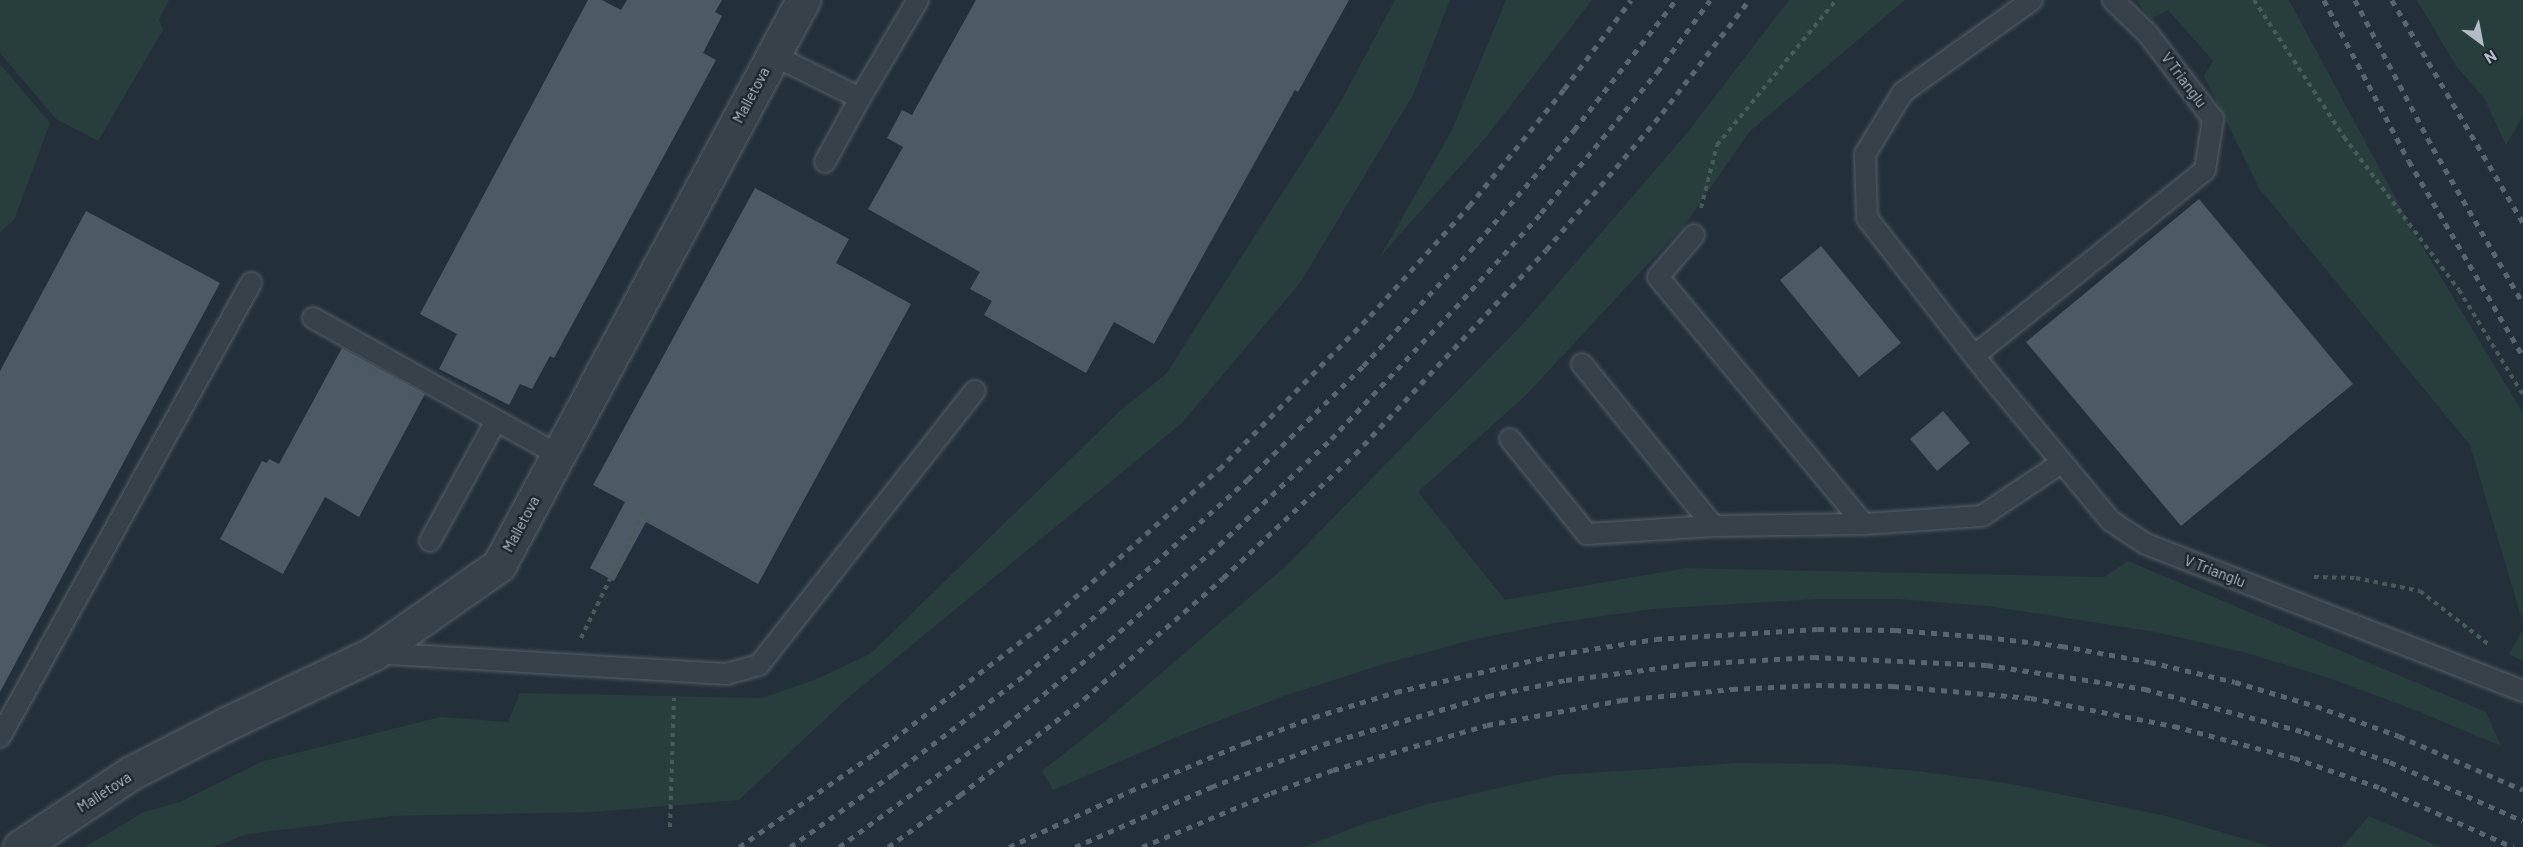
<!DOCTYPE html>
<html>
<head>
<meta charset="utf-8">
<style>
  body { margin:0 }
  #map { position:relative; width:2523px; height:847px; overflow:hidden; background:#233039; font-family:Barlow,sans-serif }
  div>[style] { position:absolute }
  .green>* { inset:0; background:#273e3c }
  .building>* { inset:0; background:#4b5a65 }
  .path>* { height:4px; margin-top:-2px; transform-origin:0; background:repeating-linear-gradient(90deg,#465b5a 0 4.5px,transparent 0 9px) }
  .roads { filter:drop-shadow(0 0 2px #545f68) drop-shadow(0 0 2px #545f68) }
  .service>* { height:20px; margin:-10px; padding:0 10px; transform-origin:10px; border-radius:10px; background:#36414a }
  .minor>* { height:33px; margin:-16.5px; padding:0 16.5px; transform-origin:16.5px; border-radius:16.5px; background:#36414a }
  .rail>* { height:4.5px; margin-top:-2.25px; transform-origin:0; background:repeating-linear-gradient(90deg,#586671 0 6px,transparent 0 12px) }
  span { translate:-50% -50%; white-space:nowrap; text-align:center; line-height:1.15; -webkit-text-stroke:5px #1b262f; paint-order:stroke }
  .street-label { font-size:15px; color:#b1bcc6 }
  .north { position:absolute; left:2451px; top:12px; width:60px; height:60px; -webkit-text-stroke:4px #1b262f; paint-order:stroke; rotate:148deg; font-size:16px; font-weight:700; line-height:24px; text-align:center; color:#b1bcc6 }
  .north::after { content:''; display:block; margin:auto; width:21px; height:27px; background:#b1bcc6; clip-path:polygon(50% 0,100% 100%,50% 72%,0 100%) }
</style>
</head>
<body>
<div id="map">
  <div class="green">
    <div style="clip-path:polygon(0 0,169px 0,159px 20px,163px 30px,98px 141px,56px 119px,0 53px)"></div>
    <div style="clip-path:polygon(1395px 0,1450px 0,1413px 95px,1300px 283px,1182px 423px,850px 696px,739px 800px,592px 812px,391px 816px,248px 834px,213px 847px,85px 847px,144px 812px,180px 802px,261px 762px,441px 717px,508px 722px,520px 693px,762px 698px,814px 680px,870px 654px,1122px 409px,1166px 374px,1340px 103px)"></div>
    <div style="clip-path:polygon(1506px 0,1592px 0,1487px 136px,1380px 257px,1452px 130px)"></div>
    <div style="clip-path:polygon(1789px 0,1905px 0,1749px 132px,1686px 223px,1526px 395px,1418px 492px,1505px 600px,1685px 568px,2104px 577px,2128px 561px,2486px 712px,2501px 746px,2410px 708px,2326px 677px,2243px 652px,2156px 632px,1988px 606px,1896px 599px,1818px 599px,1652px 609px,1554px 623px,1471px 640px,1387px 663px,1287px 695px,1189px 732px,1053px 790px,1042px 771px,1103px 723px,1286px 566px,1522px 325px,1687px 133px)"></div>
    <div style="clip-path:polygon(2136px 0,2289px 0,2416px 236px,2523px 413px,2523px 623px,2470px 445px,2259px 188px,2204px 76px,2213px 61px,2168px 10px,2151px 19px)"></div>
    <div style="clip-path:polygon(2417px 0,2523px 0,2523px 116px,2506px 145px,2484px 98px,2456px 66px)"></div>
    <div style="clip-path:polygon(0 64px,50px 123px,14px 220px,0 232px)"></div>
    <div style="clip-path:polygon(2523px 629px,2523px 661px,2509px 654px)"></div>
    <div style="clip-path:polygon(1740px 763px,1835px 764px,1918px 771px,2012px 784px,2166px 816px,2272px 847px,1304px 847px,1366px 823px,1428px 804px,1557px 775px)"></div>
    <div style="clip-path:polygon(2369px 816px,2427px 841px,2440px 847px,2342px 847px)"></div>
  </div>
  <div class="building">
    <div style="clip-path:polygon(588px 0,602px 0,621px 10px,627px 0,722px 0,715px 12px,722px 16px,703px 53px,716px 60px,554px 358px,550px 356px,532px 389px,520px 384px,509px 405px,439px 369px,457px 334px,420px 314px)"></div>
    <div style="clip-path:polygon(976px 0,1349px 0,1298px 92px,1295px 90px,1154px 344px,1114px 322px,1086px 373px,984px 315px,992px 301px,970px 289px,980px 272px,868px 209px,903px 147px,887px 138px,902px 110px,912px 115px)"></div>
    <div style="clip-path:polygon(755px 188px,849px 239px,836px 263px,911px 304px,758px 584px,646px 522px,614px 581px,590px 568px,625px 502px,593px 485px)"></div>
    <div style="clip-path:polygon(2199px 199px,2353px 384px,2181px 526px,2026px 342px)"></div>
    <div style="clip-path:polygon(86px 211px,220px 283px,0 692px,0 371px)"></div>
    <div style="clip-path:polygon(1821px 246px,1901px 343px,1859px 377px,1780px 280px)"></div>
    <div style="clip-path:polygon(342px 348px,425px 394px,359px 517px,325px 497px,283px 574px,220px 539px,262px 461px,267px 463px,269px 459px,279px 464px)"></div>
    <div style="clip-path:polygon(1943px 411px,1970px 443px,1937px 471px,1910px 439px)"></div>
  </div>
  <div class="path">
    <div style="left:2254px;top:0;width:164px;rotate:56.7deg"></div>
    <div style="left:2344px;top:137px;width:191px;rotate:53.1deg"></div>
    <div style="left:2459px;top:290px;width:123px;rotate:58.6deg"></div>
    <div style="left:1701px;top:208px;width:65px;rotate:-75.7deg"></div>
    <div style="left:1717px;top:145px;width:188px;rotate:-50.6deg"></div>
    <div style="left:2314px;top:577px;width:42px;rotate:1.4deg"></div>
    <div style="left:2356px;top:578px;width:65px;rotate:11.5deg"></div>
    <div style="left:2420px;top:591px;width:86px;rotate:37.9deg"></div>
    <div style="left:581px;top:638px;width:140px;rotate:-63.8deg"></div>
    <div style="left:670px;top:827px;width:129px;rotate:-88.2deg"></div>
  </div>
  <div class="roads">
    <div class="service">
      <div style="left:2032px;top:0;width:158px;rotate:144.5deg"></div>
      <div style="left:1903px;top:92px;width:73px;rotate:121.5deg"></div>
      <div style="left:1865px;top:154px;width:64px;rotate:88.2deg"></div>
      <div style="left:1867px;top:218px;width:194px;rotate:52.1deg"></div>
      <div style="left:1986px;top:371px;width:195px;rotate:50.2deg"></div>
      <div style="left:2111px;top:521px;width:42px;rotate:33.3deg"></div>
      <div style="left:2146px;top:544px;width:405px;rotate:21.3deg"></div>
      <div style="left:773px;top:55px;width:97px;rotate:26.3deg"></div>
      <div style="left:860px;top:98px;width:73px;rotate:118.7deg"></div>
      <div style="left:860px;top:98px;width:114px;rotate:-59.4deg"></div>
      <div style="left:1694px;top:235px;width:55px;rotate:130.6deg"></div>
      <div style="left:1658px;top:277px;width:322px;rotate:50.2deg"></div>
      <div style="left:313px;top:318px;width:281px;rotate:29.2deg"></div>
      <div style="left:1975px;top:355px;width:295px;rotate:-38.8deg"></div>
      <div style="left:2205px;top:170px;width:52px;rotate:-81.1deg"></div>
      <div style="left:2213px;top:119px;width:107px;rotate:-127.4deg"></div>
      <div style="left:2148px;top:34px;width:49px;rotate:-135.8deg"></div>
      <div style="left:1582px;top:364px;width:208px;rotate:51deg"></div>
      <div style="left:1510px;top:439px;width:122px;rotate:51deg"></div>
      <div style="left:1587px;top:534px;width:126px;rotate:-3.6deg"></div>
      <div style="left:1713px;top:526px;width:151px;rotate:-0.8deg"></div>
      <div style="left:1864px;top:524px;width:118px;rotate:-3.9deg"></div>
      <div style="left:1982px;top:516px;width:95px;rotate:-33.9deg"></div>
      <div style="left:430px;top:541px;width:137px;rotate:-61.2deg"></div>
      <div style="left:374px;top:653px;width:353px;rotate:3.4deg"></div>
      <div style="left:726px;top:674px;width:34px;rotate:-15deg"></div>
      <div style="left:759px;top:665px;width:349px;rotate:-51.8deg"></div>
      <div style="left:0;top:737px;width:519px;rotate:-61.06deg"></div>
    </div>
    <div class="minor">
      <div style="left:20px;top:847px;width:133px;rotate:-33.7deg"></div>
      <div style="left:131px;top:773px;width:107px;rotate:-27.3deg"></div>
      <div style="left:226px;top:724px;width:164px;rotate:-25.6deg"></div>
      <div style="left:374px;top:653px;width:153px;rotate:-35.1deg"></div>
      <div style="left:499px;top:565px;width:642px;rotate:-61.72deg"></div>
    </div>
  </div>
  <div class="rail">
    <div style="left:2324px;top:0;width:182px;rotate:62.2deg"></div>
    <div style="left:2409px;top:161px;width:226px;rotate:59.7deg"></div>
    <div style="left:2355px;top:0;width:167px;rotate:62.2deg"></div>
    <div style="left:2433px;top:148px;width:179px;rotate:59.9deg"></div>
    <div style="left:2392px;top:0;width:258px;rotate:59.5deg"></div>
    <div style="left:739px;top:847px;width:164px;rotate:-34.6deg"></div>
    <div style="left:874px;top:754px;width:156px;rotate:-37.5deg"></div>
    <div style="left:998px;top:659px;width:73px;rotate:-37.8deg"></div>
    <div style="left:1056px;top:614px;width:218px;rotate:-41.7deg"></div>
    <div style="left:1219px;top:469px;width:215px;rotate:-45.4deg"></div>
    <div style="left:1370px;top:316px;width:148px;rotate:-48deg"></div>
    <div style="left:1469px;top:206px;width:151px;rotate:-50.9deg"></div>
    <div style="left:1564px;top:89px;width:111px;rotate:-53deg"></div>
    <div style="left:790px;top:847px;width:126px;rotate:-35.3deg"></div>
    <div style="left:893px;top:774px;width:166px;rotate:-36.9deg"></div>
    <div style="left:1026px;top:674px;width:98px;rotate:-40deg"></div>
    <div style="left:1101px;top:611px;width:196px;rotate:-41.9deg"></div>
    <div style="left:1247px;top:480px;width:163px;rotate:-44.5deg"></div>
    <div style="left:1363px;top:366px;width:157px;rotate:-47.1deg"></div>
    <div style="left:1470px;top:251px;width:160px;rotate:-49.3deg"></div>
    <div style="left:1574px;top:130px;width:165px;rotate:-51.9deg"></div>
    <div style="left:839px;top:847px;width:207px;rotate:-36.1deg"></div>
    <div style="left:1006px;top:725px;width:134px;rotate:-39.3deg"></div>
    <div style="left:1110px;top:640px;width:145px;rotate:-41.1deg"></div>
    <div style="left:1219px;top:545px;width:154px;rotate:-43.4deg"></div>
    <div style="left:1331px;top:439px;width:180px;rotate:-46.6deg"></div>
    <div style="left:1455px;top:308px;width:128px;rotate:-47.8deg"></div>
    <div style="left:1541px;top:213px;width:183px;rotate:-50.6deg"></div>
    <div style="left:1657px;top:72px;width:89px;rotate:-53.6deg"></div>
    <div style="left:888px;top:847px;width:89px;rotate:-35.8deg"></div>
    <div style="left:960px;top:795px;width:157px;rotate:-37.7deg"></div>
    <div style="left:1084px;top:699px;width:184px;rotate:-41deg"></div>
    <div style="left:1223px;top:578px;width:181px;rotate:-43.2deg"></div>
    <div style="left:1355px;top:454px;width:279px;rotate:-46.9deg"></div>
    <div style="left:1546px;top:250px;width:180px;rotate:-49.7deg"></div>
    <div style="left:1662px;top:113px;width:143px;rotate:-52.4deg"></div>
    <div style="left:1009px;top:847px;width:133px;rotate:-24.8deg"></div>
    <div style="left:1130px;top:791px;width:125px;rotate:-22.7deg"></div>
    <div style="left:1245px;top:743px;width:74px;rotate:-20.6deg"></div>
    <div style="left:1314px;top:717px;width:86px;rotate:-17deg"></div>
    <div style="left:1396px;top:692px;width:167px;rotate:-13.1deg"></div>
    <div style="left:1559px;top:654px;width:98px;rotate:-8.8deg"></div>
    <div style="left:1656px;top:639px;width:162px;rotate:-3.5deg"></div>
    <div style="left:1818px;top:629px;width:77px;rotate:0.7deg"></div>
    <div style="left:1895px;top:630px;width:91px;rotate:4.4deg"></div>
    <div style="left:1986px;top:637px;width:77px;rotate:6.8deg"></div>
    <div style="left:2062px;top:646px;width:89px;rotate:10.3deg"></div>
    <div style="left:2150px;top:662px;width:87px;rotate:13.2deg"></div>
    <div style="left:2235px;top:682px;width:84px;rotate:16.5deg"></div>
    <div style="left:2316px;top:706px;width:88px;rotate:19.9deg"></div>
    <div style="left:2399px;top:736px;width:135px;rotate:23.5deg"></div>
    <div style="left:1075px;top:847px;width:149px;rotate:-23.8deg"></div>
    <div style="left:1211px;top:787px;width:121px;rotate:-20.8deg"></div>
    <div style="left:1324px;top:744px;width:171px;rotate:-16.3deg"></div>
    <div style="left:1488px;top:696px;width:80px;rotate:-11.6deg"></div>
    <div style="left:1566px;top:680px;width:125px;rotate:-7.4deg"></div>
    <div style="left:1690px;top:664px;width:123px;rotate:-3.3deg"></div>
    <div style="left:1813px;top:657px;width:174px;rotate:2.6deg"></div>
    <div style="left:1987px;top:665px;width:160px;rotate:8.6deg"></div>
    <div style="left:2145px;top:689px;width:165px;rotate:15.1deg"></div>
    <div style="left:2304px;top:732px;width:91px;rotate:19.2deg"></div>
    <div style="left:2390px;top:762px;width:145px;rotate:23.9deg"></div>
    <div style="left:1142px;top:847px;width:140px;rotate:-22.7deg"></div>
    <div style="left:1271px;top:793px;width:66px;rotate:-20.4deg"></div>
    <div style="left:1333px;top:770px;width:160px;rotate:-16.3deg"></div>
    <div style="left:1487px;top:725px;width:137px;rotate:-10.5deg"></div>
    <div style="left:1622px;top:700px;width:111px;rotate:-5.7deg"></div>
    <div style="left:1732px;top:689px;width:84px;rotate:-2.7deg"></div>
    <div style="left:1816px;top:685px;width:77px;rotate:0.7deg"></div>
    <div style="left:1893px;top:686px;width:139px;rotate:5deg"></div>
    <div style="left:2031px;top:698px;width:146px;rotate:11.1deg"></div>
    <div style="left:2174px;top:726px;width:124px;rotate:14.9deg"></div>
    <div style="left:2294px;top:758px;width:92px;rotate:19deg"></div>
    <div style="left:2381px;top:788px;width:145px;rotate:24.1deg"></div>
  </div>
  <div class="street-label">
    <span style="left:2184px;top:80px;rotate:53deg">V Trianglu</span>
    <span style="left:751px;top:95px;rotate:-62deg">Malletova</span>
    <span style="left:521px;top:524px;rotate:-62deg">Malletova</span>
    <span style="left:2215px;top:571px;rotate:21deg">V Trianglu</span>
    <span style="left:104px;top:792px;rotate:-33deg">Malletova</span>
  </div>
  <div class="north">N</div>
</div>
</body>
</html>
